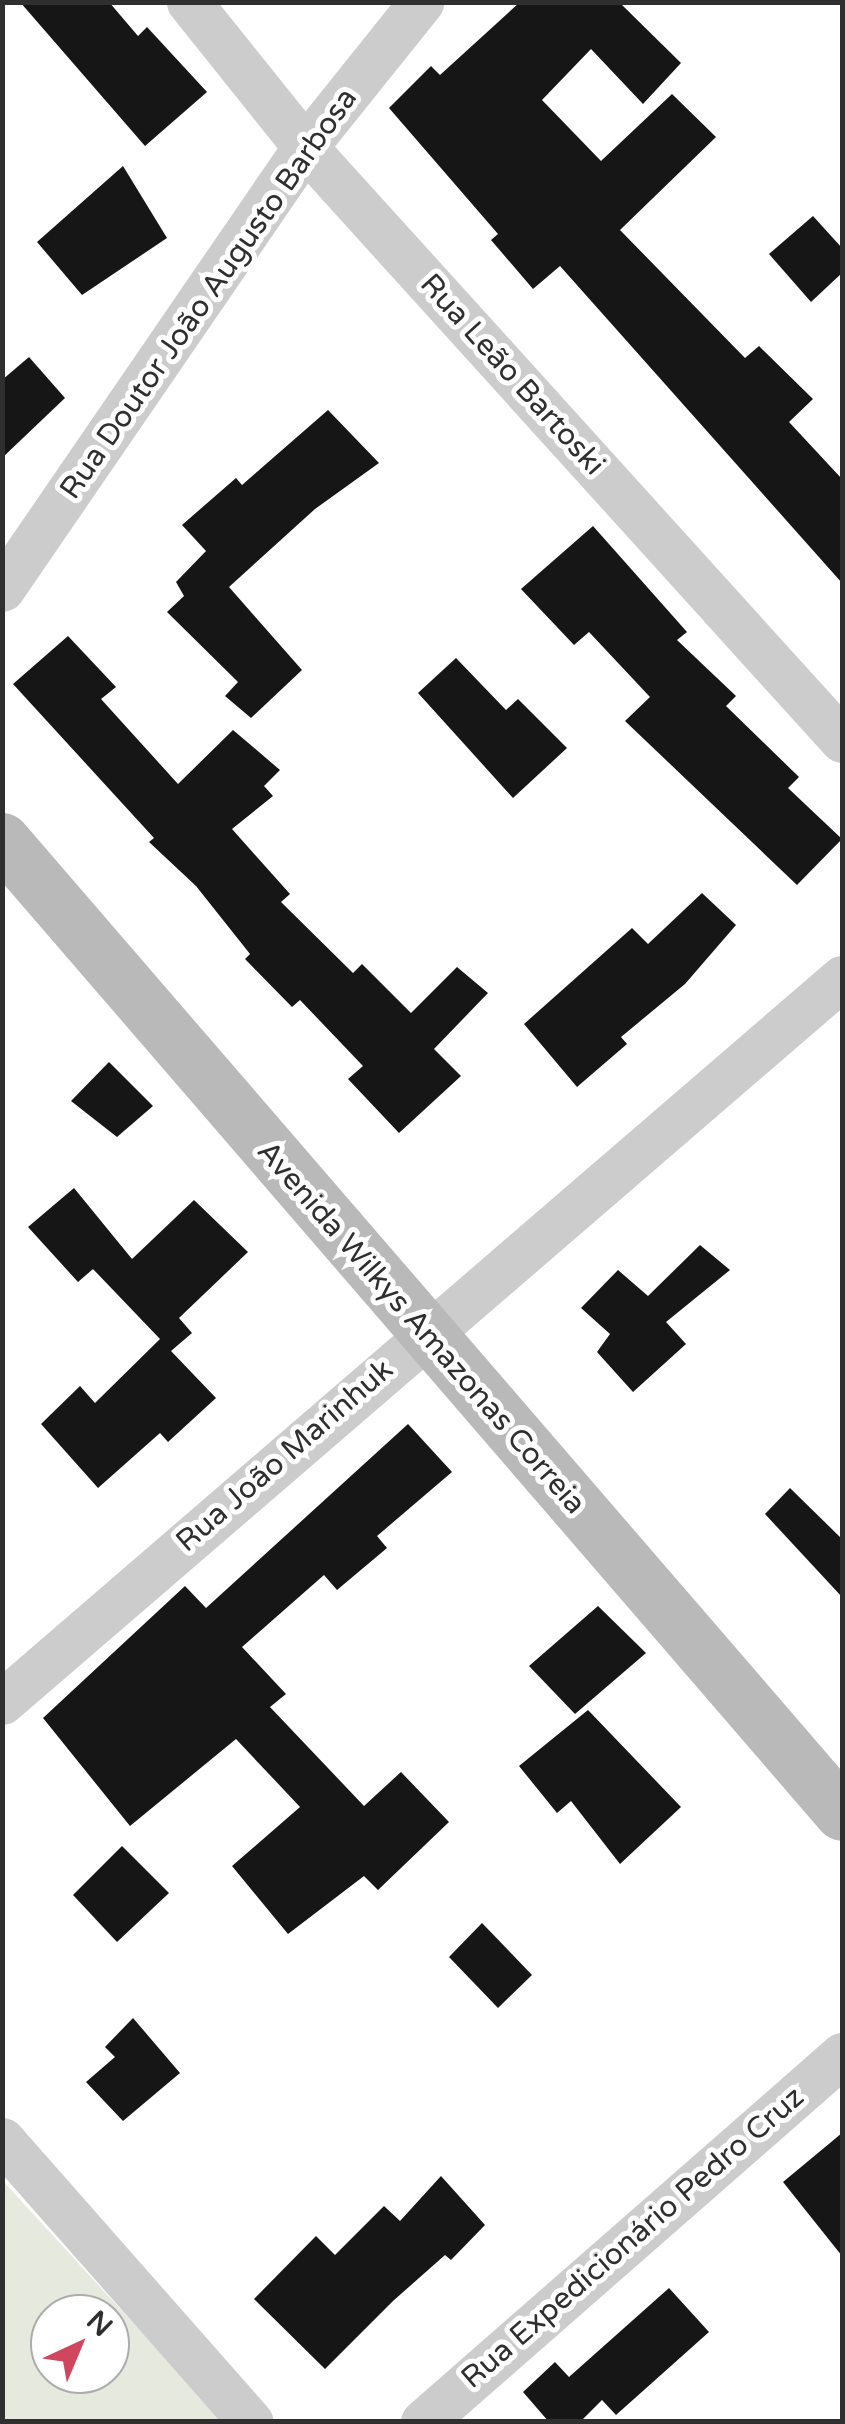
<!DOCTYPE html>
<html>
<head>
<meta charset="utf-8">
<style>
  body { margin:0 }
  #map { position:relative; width:845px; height:2424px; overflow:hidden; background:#fff; font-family:"Varela Round",sans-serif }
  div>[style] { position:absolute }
  .green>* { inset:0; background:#e6eade }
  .building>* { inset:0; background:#161616 }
  .street>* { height:45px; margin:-22.5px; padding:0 22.5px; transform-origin:22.5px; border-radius:22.5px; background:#ccc }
  .secondary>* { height:55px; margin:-27.5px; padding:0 27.5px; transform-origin:27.5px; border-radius:27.5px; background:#b9b9b9 }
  span { translate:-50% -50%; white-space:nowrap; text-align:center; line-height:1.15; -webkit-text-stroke:10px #fff; paint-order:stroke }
  .street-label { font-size:30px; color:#2f2f2f }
  .frame { position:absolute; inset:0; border:5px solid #2f2f2f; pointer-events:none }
  .north { position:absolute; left:30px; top:2294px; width:100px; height:100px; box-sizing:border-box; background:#fff; border:2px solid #acacac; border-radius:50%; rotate:44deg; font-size:28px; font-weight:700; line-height:40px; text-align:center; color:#2f2f2f }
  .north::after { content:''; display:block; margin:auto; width:35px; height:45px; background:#d0465f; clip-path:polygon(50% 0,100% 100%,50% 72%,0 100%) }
</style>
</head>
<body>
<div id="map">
  <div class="green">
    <div style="clip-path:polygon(evenodd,3px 2181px,223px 2421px,3px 2421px,3px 2181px,50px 2314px,110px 2314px,110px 2374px,50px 2374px,50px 2314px)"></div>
  </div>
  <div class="building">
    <div style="clip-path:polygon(20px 2px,109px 2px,138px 36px,147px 27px,207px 92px,145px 146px)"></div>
    <div style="clip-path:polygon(520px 2px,619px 2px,681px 63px,643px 104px,591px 49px,542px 100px,601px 161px,672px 94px,716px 137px,620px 230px,745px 358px,759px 346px,813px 399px,789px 422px,842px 479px,842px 583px,560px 266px,533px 289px,491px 240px,498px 234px,389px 108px,431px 66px,440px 75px)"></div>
    <div style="clip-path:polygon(123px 166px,167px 238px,82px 295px,37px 242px)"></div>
    <div style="clip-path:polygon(813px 216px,842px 248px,842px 273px,811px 302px,769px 254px)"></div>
    <div style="clip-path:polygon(29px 357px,65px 398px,2px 458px,2px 380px)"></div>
    <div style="clip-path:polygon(328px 410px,379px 463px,315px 509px,229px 587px,302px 670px,251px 718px,225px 696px,238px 682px,167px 612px,184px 596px,176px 582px,206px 551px,182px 525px,236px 478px,242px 485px)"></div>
    <div style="clip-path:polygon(593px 526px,687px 632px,677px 640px,736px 696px,726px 706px,799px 777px,788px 788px,842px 839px,797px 885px,625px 721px,650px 697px,589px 632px,574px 645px,521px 589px)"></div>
    <div style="clip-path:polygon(68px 636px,116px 687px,101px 699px,178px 784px,233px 730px,280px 770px,264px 786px,273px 796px,232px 829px,290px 894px,281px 902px,353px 973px,362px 964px,411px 1013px,457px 967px,488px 993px,434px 1049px,461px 1076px,399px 1133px,348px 1079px,363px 1066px,300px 1000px,292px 1007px,245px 959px,250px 954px,196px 886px,149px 842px,154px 838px,13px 684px)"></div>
    <div style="clip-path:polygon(456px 658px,506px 710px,518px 699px,567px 748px,513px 798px,418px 693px)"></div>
    <div style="clip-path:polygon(702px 893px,736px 925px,685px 984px,621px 1037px,627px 1044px,577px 1087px,524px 1024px,632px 928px,648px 944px)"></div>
    <div style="clip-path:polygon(109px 1062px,153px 1106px,117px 1137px,71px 1101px)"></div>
    <div style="clip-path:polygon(74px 1188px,132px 1259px,194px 1200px,248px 1252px,179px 1318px,192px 1333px,171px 1351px,216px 1398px,168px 1442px,160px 1433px,98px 1488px,41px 1424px,80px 1386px,95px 1403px,160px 1339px,93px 1269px,78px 1282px,28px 1227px)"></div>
    <div style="clip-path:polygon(700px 1245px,730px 1270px,666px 1322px,686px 1344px,633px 1392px,597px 1352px,610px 1334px,581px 1308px,618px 1270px,648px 1296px)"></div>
    <div style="clip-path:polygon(408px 1424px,452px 1472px,377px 1536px,387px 1548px,337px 1590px,324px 1575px,242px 1647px,286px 1694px,270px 1707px,364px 1806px,401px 1772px,449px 1822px,378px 1890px,364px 1876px,288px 1934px,232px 1866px,300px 1807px,236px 1739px,130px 1826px,43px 1718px,185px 1586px,206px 1608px)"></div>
    <div style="clip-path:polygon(790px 1488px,842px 1539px,842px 1597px,765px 1514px)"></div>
    <div style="clip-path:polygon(598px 1606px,646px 1653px,575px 1714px,529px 1666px)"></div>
    <div style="clip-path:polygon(588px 1710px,681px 1807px,620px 1864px,571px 1801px,557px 1813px,519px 1766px)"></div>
    <div style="clip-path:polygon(122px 1846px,169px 1893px,117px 1942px,73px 1895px)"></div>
    <div style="clip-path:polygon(482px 1923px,532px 1975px,498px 2008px,449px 1957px)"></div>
    <div style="clip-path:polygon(133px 2018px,180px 2073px,123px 2121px,86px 2082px,115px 2057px,105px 2047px)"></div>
    <div style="clip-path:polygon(842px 2133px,842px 2256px,783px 2182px)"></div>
    <div style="clip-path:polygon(441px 2176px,485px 2225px,451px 2260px,445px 2255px,393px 2301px,325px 2369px,254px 2299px,316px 2236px,335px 2255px,384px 2206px,400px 2221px)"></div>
    <div style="clip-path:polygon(669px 2288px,709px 2332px,616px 2415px,602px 2400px,580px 2422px,549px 2422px,523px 2392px,555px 2362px,569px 2377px)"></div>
  </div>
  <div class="street">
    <div style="left:189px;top:2px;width:186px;rotate:51.3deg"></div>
    <div style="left:305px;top:147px;width:800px;rotate:47.84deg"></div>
    <div style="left:2px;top:589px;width:536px;rotate:-55.57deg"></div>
    <div style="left:305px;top:147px;width:186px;rotate:-51.3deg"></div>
    <div style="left:2px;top:1702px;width:1109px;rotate:-40.76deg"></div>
    <div style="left:2px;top:2140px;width:376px;rotate:48.6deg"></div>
    <div style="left:423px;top:2422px;width:557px;rotate:-41.21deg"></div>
  </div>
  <div class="secondary">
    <div style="left:2px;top:840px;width:1285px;rotate:49.2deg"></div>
  </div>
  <div class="street-label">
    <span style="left:209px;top:294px;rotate:-55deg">Rua Doutor João Augusto Barbosa</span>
    <span style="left:512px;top:375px;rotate:48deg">Rua Leão Bartoski</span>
    <span style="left:421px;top:1328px;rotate:49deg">Avenida Wilkys Amazonas Correia</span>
    <span style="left:285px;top:1456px;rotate:-41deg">Rua João Marinhuk</span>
    <span style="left:633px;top:2238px;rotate:-41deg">Rua Expedicionário Pedro Cruz</span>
  </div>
  <div class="frame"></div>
  <div class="north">N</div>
</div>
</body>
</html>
